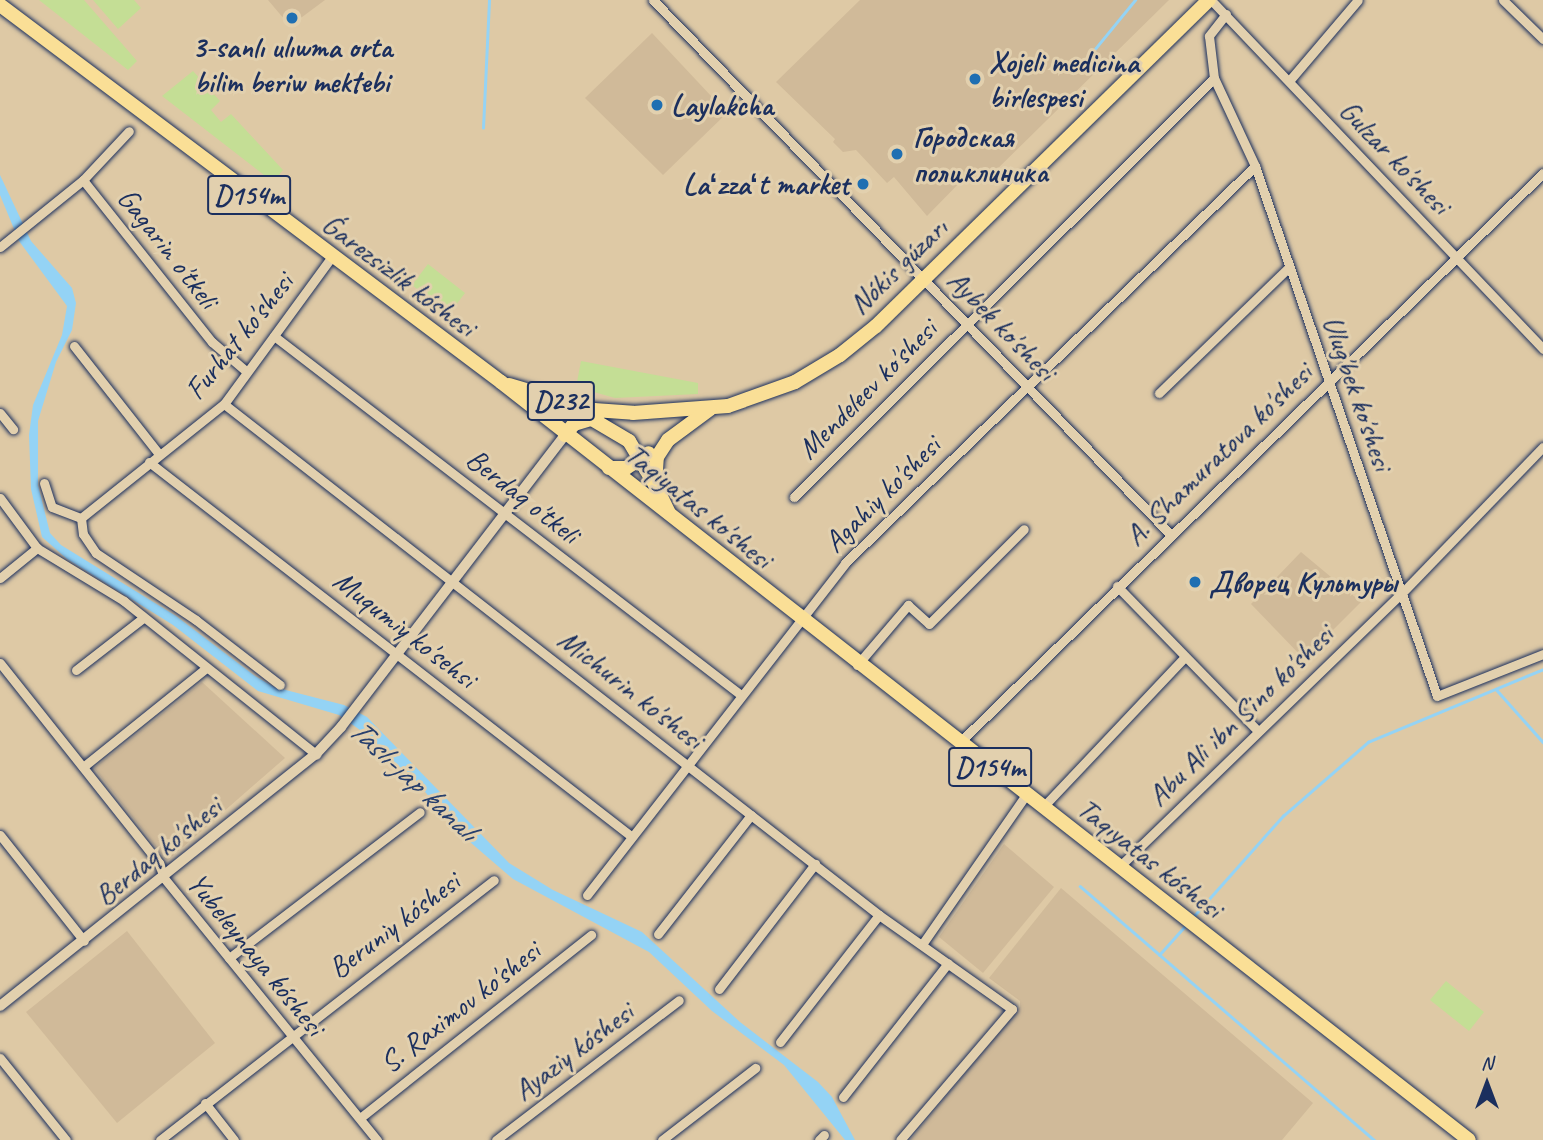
<!DOCTYPE html>
<html>
<head>
<meta charset="utf-8">
<style>
  body { margin:0 }
  #map { position:relative; width:1543px; height:1140px; overflow:hidden; background:#dec9a5; font-family:Caveat,sans-serif }
  div>[style] { position:absolute }
  .built>* { inset:0; background:#d0ba99 }
  .green>* { inset:0; background:#c4de95 }
  .water>* { inset:0; background:#94d3f5 }
  .stream>* { height:2.5px; margin:-1.25px; padding:0 1.25px; transform-origin:1.25px; border-radius:1.25px; background:#94d3f5 }
  .roads { filter:drop-shadow(0 0 2px #1b2f5e) drop-shadow(0 0 2px #1b2f5e) }
  .minor>* { height:9px; margin:-4.5px; padding:0 4.5px; transform-origin:4.5px; border-radius:4.5px; background:#e2d0ae }
  .tertiary>* { height:10px; margin:-5px; padding:0 5px; transform-origin:5px; border-radius:5px; background:#e2d0ae }
  .primary>* { height:14px; margin:-7px; padding:0 7px; transform-origin:7px; border-radius:7px; background:#fadf96 }
  .dots>* { width:19px; height:19px; translate:-50% -50%; box-sizing:border-box; border:4px solid #e2d0ae; border-radius:50% }
  span { translate:-50% -50%; white-space:nowrap; text-align:center; line-height:1.15; -webkit-text-stroke:6px #e2d0ae; paint-order:stroke }
  .shield-label span { padding:2px 5px; background:#e2d0ae; border:2px solid; border-radius:5px; -webkit-text-stroke-width:0 }
  .shield-label { font-size:28px; color:#1b2f5e; font-weight:700 }
  .poi-label { font-size:30px; color:#1b2f5e; font-weight:700 }
  .left { translate:0 -50%; text-align:left }
  .right { translate:-100% -50%; text-align:right }
  .street-label { font-size:30px; color:#1b2f5e }
  .water-label { font-size:32px; color:#273f6d; font-style:italic }
  .north { position:absolute; left:1452px; top:1049px; width:70px; height:70px; -webkit-text-stroke:5px #e2d0ae; paint-order:stroke; rotate:0deg; font-size:19px; font-weight:700; line-height:28px; text-align:center; color:#1b2f5e }
  .north::after { content:''; display:block; margin:auto; width:24px; height:32px; background:#1b2f5e; clip-path:polygon(50% 0,100% 100%,50% 72%,0 100%) }
</style>
</head>
<body>
<div id="map">
  <div class="built">
    <div style="clip-path:polygon(268px 0,325px 0,290px 26px)"></div>
    <div style="clip-path:polygon(860px 0,1169px 0,982px 184px,970px 172px,927px 216px,894px 177px,887px 183px,856px 150px,843px 152px,833px 142px,835px 139px,776px 82px)"></div>
    <div style="clip-path:polygon(652px 33px,727px 113px,663px 175px,585px 98px)"></div>
    <div style="clip-path:polygon(1301px 552px,1361px 602px,1304px 659px,1251px 604px)"></div>
    <div style="clip-path:polygon(202px 682px,285px 758px,167px 861px,94px 768px)"></div>
    <div style="clip-path:polygon(1004px 844px,1054px 887px,983px 973px,939px 937px)"></div>
    <div style="clip-path:polygon(1061px 888px,1313px 1103px,1282px 1140px,910px 1140px,1020px 1007px,1020px 1001px,989px 978px)"></div>
    <div style="clip-path:polygon(127px 931px,215px 1043px,117px 1123px,26px 1012px)"></div>
  </div>
  <div class="green">
    <div style="clip-path:polygon(39px 0,84px 0,137px 61px,128px 70px)"></div>
    <div style="clip-path:polygon(93px 0,134px 0,141px 8px,118px 29px)"></div>
    <div style="clip-path:polygon(193px 71px,220px 101px,211px 110px,221px 122px,231px 114px,283px 170px,273px 182px,162px 96px)"></div>
    <div style="clip-path:polygon(428px 264px,465px 293px,449px 314px,412px 285px)"></div>
    <div style="clip-path:polygon(581px 361px,698px 383px,698px 394px,615px 398px,576px 387px)"></div>
    <div style="clip-path:polygon(1446px 981px,1484px 1012px,1469px 1031px,1430px 1000px)"></div>
  </div>
  <div class="water">
    <div style="clip-path:polygon(0 175px,31px 241px,72px 288px,76px 303px,72px 330px,56px 362px,38px 421px,38px 485px,50px 533px,61px 545px,176px 616px,255px 676px,274px 687px,344px 705px,367px 717px,509px 863px,553px 890px,642px 932px,740px 1022px,818px 1082px,832px 1097px,855px 1140px,845px 1140px,784px 1065px,712px 1011px,649px 952px,513px 879px,463px 836px,420px 786px,360px 730px,339px 715px,258px 691px,173px 625px,67px 559px,42px 537px,31px 489px,29px 435px,33px 405px,62px 335px,67px 306px,19px 241px,0 195px)"></div>
  </div>
  <div class="stream">
    <div style="left:1090px;top:55px;width:71px;rotate:-50.7deg"></div>
    <div style="left:483px;top:128px;width:128px;rotate:-87.3deg"></div>
    <div style="left:1496px;top:689px;width:71px;rotate:48.4deg"></div>
    <div style="left:1080px;top:886px;width:389px;rotate:40.8deg"></div>
    <div style="left:1192px;top:918px;width:137px;rotate:-48.3deg"></div>
    <div style="left:1283px;top:816px;width:113px;rotate:-41deg"></div>
    <div style="left:1368px;top:742px;width:190px;rotate:-22.6deg"></div>
    <div style="left:1159px;top:955px;width:39px;rotate:-48deg"></div>
  </div>
  <div class="roads">
    <div class="minor">
      <div style="left:653px;top:0;width:743px;rotate:45.93deg"></div>
      <div style="left:1211px;top:0;width:482px;rotate:46.4deg"></div>
      <div style="left:1503px;top:0;width:56px;rotate:44.3deg"></div>
      <div style="left:1226px;top:14px;width:28px;rotate:128deg"></div>
      <div style="left:1209px;top:36px;width:42px;rotate:83.2deg"></div>
      <div style="left:1214px;top:78px;width:97px;rotate:65deg"></div>
      <div style="left:1255px;top:166px;width:560px;rotate:71.05deg"></div>
      <div style="left:1437px;top:696px;width:114px;rotate:-21.6deg"></div>
      <div style="left:1289px;top:81px;width:106px;rotate:-49.6deg"></div>
      <div style="left:83px;top:180px;width:207px;rotate:51.5deg"></div>
      <div style="left:212px;top:342px;width:46px;rotate:40.6deg"></div>
      <div style="left:0;top:247px;width:107px;rotate:-38.9deg"></div>
      <div style="left:83px;top:180px;width:67px;rotate:-46.8deg"></div>
      <div style="left:274px;top:336px;width:589px;rotate:37.55deg"></div>
      <div style="left:74px;top:346px;width:137px;rotate:51.8deg"></div>
      <div style="left:1159px;top:393px;width:181px;rotate:-44.1deg"></div>
      <div style="left:224px;top:404px;width:831px;rotate:37.96deg"></div>
      <div style="left:879px;top:915px;width:163px;rotate:35.3deg"></div>
      <div style="left:1012px;top:1009px;width:172px;rotate:130.5deg"></div>
      <div style="left:0;top:413px;width:21px;rotate:51deg"></div>
      <div style="left:149px;top:462px;width:610px;rotate:37.81deg"></div>
      <div style="left:44px;top:483px;width:25px;rotate:72deg"></div>
      <div style="left:52px;top:507px;width:31px;rotate:21deg"></div>
      <div style="left:794px;top:497px;width:593px;rotate:-44.93deg"></div>
      <div style="left:0;top:498px;width:62px;rotate:53.5deg"></div>
      <div style="left:37px;top:548px;width:102px;rotate:31.3deg"></div>
      <div style="left:124px;top:601px;width:246px;rotate:38.6deg"></div>
      <div style="left:81px;top:518px;width:183px;rotate:-38.6deg"></div>
      <div style="left:224px;top:404px;width:181px;rotate:-53.8deg"></div>
      <div style="left:81px;top:518px;width:16px;rotate:83deg"></div>
      <div style="left:83px;top:534px;width:23px;rotate:56deg"></div>
      <div style="left:96px;top:553px;width:120px;rotate:33.8deg"></div>
      <div style="left:196px;top:620px;width:106px;rotate:37.7deg"></div>
      <div style="left:0;top:578px;width:48px;rotate:-39deg"></div>
      <div style="left:1117px;top:586px;width:201px;rotate:45.8deg"></div>
      <div style="left:0;top:663px;width:256px;rotate:51.5deg"></div>
      <div style="left:159px;top:863px;width:16px;rotate:72deg"></div>
      <div style="left:164px;top:878px;width:338px;rotate:50.9deg"></div>
      <div style="left:857px;top:665px;width:79px;rotate:-49.6deg"></div>
      <div style="left:908px;top:605px;width:28px;rotate:42deg"></div>
      <div style="left:929px;top:624px;width:134px;rotate:-45deg"></div>
      <div style="left:76px;top:670px;width:85px;rotate:-37.8deg"></div>
      <div style="left:959px;top:743px;width:816px;rotate:-44.3deg"></div>
      <div style="left:83px;top:767px;width:156px;rotate:-38.8deg"></div>
      <div style="left:1042px;top:808px;width:208px;rotate:-46.6deg"></div>
      <div style="left:0;top:835px;width:135px;rotate:51.6deg"></div>
      <div style="left:1119px;top:867px;width:394px;rotate:-44.1deg"></div>
      <div style="left:1402px;top:593px;width:203px;rotate:-46deg"></div>
      <div style="left:587px;top:895px;width:420px;rotate:-52.1deg"></div>
      <div style="left:845px;top:563px;width:571px;rotate:-44.08deg"></div>
      <div style="left:658px;top:934px;width:151px;rotate:-52deg"></div>
      <div style="left:923px;top:943px;width:180px;rotate:-55.2deg"></div>
      <div style="left:229px;top:958px;width:240px;rotate:-37.4deg"></div>
      <div style="left:719px;top:989px;width:158px;rotate:-52.5deg"></div>
      <div style="left:780px;top:1042px;width:161px;rotate:-52.1deg"></div>
      <div style="left:0;top:1058px;width:105px;rotate:51.2deg"></div>
      <div style="left:843px;top:1097px;width:170px;rotate:-51.9deg"></div>
      <div style="left:205px;top:1103px;width:47px;rotate:51.9deg"></div>
      <div style="left:360px;top:1118px;width:295px;rotate:-38.4deg"></div>
      <div style="left:160px;top:1140px;width:423px;rotate:-37.9deg"></div>
      <div style="left:496px;top:1140px;width:230px;rotate:-37.4deg"></div>
      <div style="left:662px;top:1140px;width:118px;rotate:-37.7deg"></div>
      <div style="left:819px;top:1140px;width:7px;rotate:-45deg"></div>
    </div>
    <div class="tertiary">
      <div style="left:0;top:1006px;width:404px;rotate:-38.6deg"></div>
      <div style="left:316px;top:754px;width:37px;rotate:-47deg"></div>
      <div style="left:341px;top:727px;width:368px;rotate:-52.5deg"></div>
    </div>
    <div class="primary">
      <div style="left:0;top:5px;width:627px;rotate:36.96deg"></div>
      <div style="left:501px;top:382px;width:1229px;rotate:38.06deg"></div>
      <div style="left:509px;top:385px;width:89px;rotate:16.4deg"></div>
      <div style="left:594px;top:410px;width:39px;rotate:4deg"></div>
      <div style="left:633px;top:413px;width:95px;rotate:-4.2deg"></div>
      <div style="left:728px;top:406px;width:71px;rotate:-19.7deg"></div>
      <div style="left:795px;top:382px;width:52px;rotate:-31deg"></div>
      <div style="left:840px;top:355px;width:46px;rotate:-38.9deg"></div>
      <div style="left:876px;top:326px;width:466px;rotate:-44.4deg"></div>
      <div style="left:580px;top:412px;width:57px;rotate:30.6deg"></div>
      <div style="left:629px;top:441px;width:49px;rotate:59.2deg"></div>
      <div style="left:565px;top:435px;width:14px;rotate:-51deg"></div>
      <div style="left:574px;top:424px;width:24px;rotate:-17deg"></div>
      <div style="left:609px;top:468px;width:17px"></div>
      <div style="left:626px;top:468px;width:27px;rotate:-33deg"></div>
      <div style="left:669px;top:513px;width:32px;rotate:-116deg"></div>
      <div style="left:655px;top:484px;width:27px;rotate:-86deg"></div>
      <div style="left:657px;top:457px;width:20px;rotate:-57deg"></div>
      <div style="left:668px;top:440px;width:52px;rotate:-36.4deg"></div>
    </div>
  </div>
  <div class="dots">
    <div style="left:292px;top:18px;background:#1f6fb2"></div>
    <div style="left:975px;top:79px;background:#1f6fb2"></div>
    <div style="left:657px;top:105px;background:#1f6fb2"></div>
    <div style="left:897px;top:154px;background:#1f6fb2"></div>
    <div style="left:863px;top:184px;background:#1f6fb2"></div>
    <div style="left:1195px;top:582px;background:#1f6fb2"></div>
  </div>
  <div class="shield-label">
    <span style="left:249px;top:195px">D154m</span>
    <span style="left:561px;top:401px">D232</span>
    <span style="left:990px;top:767px">D154m</span>
  </div>
  <div class="poi-label">
    <span style="left:292px;top:64px">3-sanlı ulıwma orta<br>bilim beriw mektebi</span>
    <span class="left" style="left:989px;top:79px">Xojeli medicina<br>birlespesi</span>
    <span class="left" style="left:671px;top:105px">Laylakcha</span>
    <span class="left" style="left:913px;top:154px">Городская<br>поликлиника</span>
    <span class="right" style="left:849px;top:184px">Laʻzzaʻt market</span>
    <span class="left" style="left:1209px;top:582px">Дворец Культуры</span>
  </div>
  <div class="street-label">
    <span style="left:1395px;top:157px;rotate:46deg">Gulzar ko'shesi</span>
    <span style="left:168px;top:248px;rotate:52deg">Gagarin o'tkeli</span>
    <span style="left:898px;top:266px;rotate:-44deg">Nókis gúzarı</span>
    <span style="left:399px;top:275px;rotate:37deg">Ǵarezsizlik kóshesi</span>
    <span style="left:1002px;top:325px;rotate:46deg">Aybek ko'shesi</span>
    <span style="left:239px;top:336px;rotate:-51deg">Furhat ko'shesi</span>
    <span style="left:867px;top:389px;rotate:-45deg">Mendeleev ko'shesi</span>
    <span style="left:1358px;top:393px;rotate:71deg">Ulug'bek ko'shesi</span>
    <span style="left:1218px;top:454px;rotate:-44deg">A. Shamuratova ko'shesi</span>
    <span style="left:882px;top:494px;rotate:-45deg">Agahiy ko'shesi</span>
    <span style="left:523px;top:496px;rotate:38deg">Berdaq o'tkeli</span>
    <span style="left:699px;top:506px;rotate:39deg">Taqiyatas ko'shesi</span>
    <span style="left:405px;top:629px;rotate:38deg">Muqumiy ko'sehsi</span>
    <span style="left:631px;top:689px;rotate:38deg">Michurin ko'shesi</span>
    <span style="left:1240px;top:715px;rotate:-44deg">Abu Ali ibn Sino ko'shesi</span>
    <span style="left:158px;top:851px;rotate:-39deg">Berdaq ko'shesi</span>
    <span style="left:1150px;top:858px;rotate:38deg">Taqıyatas kóshesi</span>
    <span style="left:394px;top:925px;rotate:-37deg">Beruniy kóshesi</span>
    <span style="left:256px;top:954px;rotate:51deg">Yubeleynaya kóshesi</span>
    <span style="left:460px;top:1007px;rotate:-38deg">S. Raximov ko'shesi</span>
    <span style="left:573px;top:1051px;rotate:-37deg">Ayaziy kóshesi</span>
  </div>
  <div class="water-label">
    <span style="left:413px;top:780px;rotate:43deg">Taslı-jap kanalı</span>
  </div>
  <div class="north">N</div>
</div>
</body>
</html>
